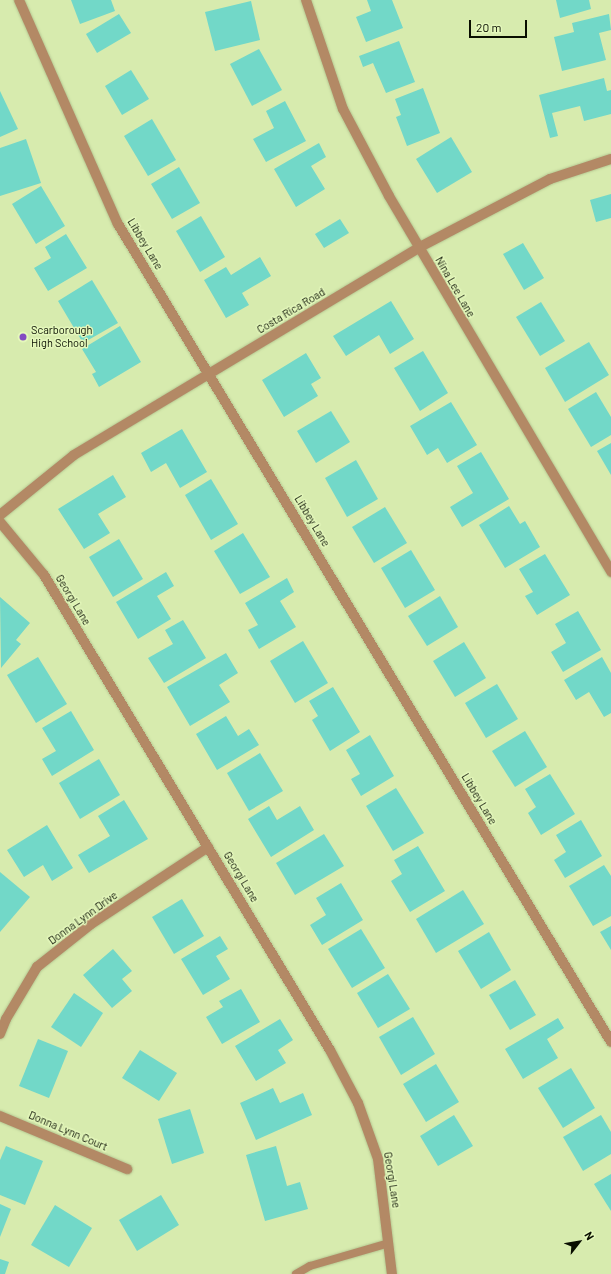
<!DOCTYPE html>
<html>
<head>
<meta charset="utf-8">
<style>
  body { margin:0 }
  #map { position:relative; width:611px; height:1274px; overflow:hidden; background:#d7ebae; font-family:Barlow,sans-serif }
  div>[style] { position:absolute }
  .building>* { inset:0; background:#72d8c8 }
  .roads { filter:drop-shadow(0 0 1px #b6c892) drop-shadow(0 0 1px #b6c892) }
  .service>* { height:8px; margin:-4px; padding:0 4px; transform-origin:4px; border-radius:4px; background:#b38965 }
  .minor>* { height:10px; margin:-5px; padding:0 5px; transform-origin:5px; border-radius:5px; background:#b38965 }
  .dots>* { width:11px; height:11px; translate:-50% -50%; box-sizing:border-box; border:2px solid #e4f8bb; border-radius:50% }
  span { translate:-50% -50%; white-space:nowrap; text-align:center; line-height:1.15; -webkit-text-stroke:3px #e4f8bb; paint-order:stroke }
  .street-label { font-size:11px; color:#090e00 }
  .poi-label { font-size:11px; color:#090e00 }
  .left { translate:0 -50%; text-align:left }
  .north { position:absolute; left:559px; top:1222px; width:40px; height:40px; -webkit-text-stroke:3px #e4f8bb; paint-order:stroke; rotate:59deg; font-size:11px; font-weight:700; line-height:16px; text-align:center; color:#090e00 }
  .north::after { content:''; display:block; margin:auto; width:14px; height:18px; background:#090e00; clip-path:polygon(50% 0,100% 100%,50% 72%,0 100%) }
  .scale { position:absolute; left:469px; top:20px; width:58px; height:18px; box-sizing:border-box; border:2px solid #090e00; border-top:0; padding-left:5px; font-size:12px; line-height:14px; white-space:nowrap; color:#090e00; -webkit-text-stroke:3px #e4f8bb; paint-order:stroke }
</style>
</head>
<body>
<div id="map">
  <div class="building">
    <div style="clip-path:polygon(71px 0,111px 0,115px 11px,80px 24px)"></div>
    <div style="clip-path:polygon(367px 0,392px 0,403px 28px,366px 42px,356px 17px,371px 11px)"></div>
    <div style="clip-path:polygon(556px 0,589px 0,591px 9px,560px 18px)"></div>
    <div style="clip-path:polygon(251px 1px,260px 40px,215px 51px,205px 12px)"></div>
    <div style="clip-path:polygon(119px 14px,131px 33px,97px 53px,86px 34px)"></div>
    <div style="clip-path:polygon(609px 14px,611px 30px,599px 33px,606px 60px,562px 71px,554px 37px,574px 32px,572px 23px)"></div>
    <div style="clip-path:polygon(399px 41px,415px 82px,386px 93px,373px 63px,363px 67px,359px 56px)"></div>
    <div style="clip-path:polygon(259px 49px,282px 90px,252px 106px,230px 64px)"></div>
    <div style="clip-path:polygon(131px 70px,149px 99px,122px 115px,105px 86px)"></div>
    <div style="clip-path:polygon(604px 78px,607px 91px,611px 90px,611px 114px,584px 121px,580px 106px,552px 113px,558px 136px,550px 138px,539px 95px)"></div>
    <div style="clip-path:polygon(423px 88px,440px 133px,407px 146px,396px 117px,401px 115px,395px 99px)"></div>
    <div style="clip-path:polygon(0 91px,18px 129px,0 137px)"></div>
    <div style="clip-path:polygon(285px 101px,306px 141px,266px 162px,253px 139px,274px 128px,266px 111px)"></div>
    <div style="clip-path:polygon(152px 119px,176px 160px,148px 176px,124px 136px)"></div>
    <div style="clip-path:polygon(451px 137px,472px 172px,437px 193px,416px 159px)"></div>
    <div style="clip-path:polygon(26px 139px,41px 183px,0 196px,0 148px)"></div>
    <div style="clip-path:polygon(319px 143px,326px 157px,311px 166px,325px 189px,296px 207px,274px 169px)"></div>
    <div style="clip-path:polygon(179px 167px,200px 203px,172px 219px,151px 184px)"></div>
    <div style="clip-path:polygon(41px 186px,65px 226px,36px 244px,12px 204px)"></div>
    <div style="clip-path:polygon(611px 194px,611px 218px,596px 222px,590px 200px)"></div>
    <div style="clip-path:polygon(201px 216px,225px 257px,200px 272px,176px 231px)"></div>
    <div style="clip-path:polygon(340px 219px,349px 233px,324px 248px,315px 234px)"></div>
    <div style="clip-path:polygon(66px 234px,87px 268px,48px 291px,34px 268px,51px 258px,45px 247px)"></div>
    <div style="clip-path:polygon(523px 243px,544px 278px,524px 290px,503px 254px)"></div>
    <div style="clip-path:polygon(260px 257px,271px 276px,242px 293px,249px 305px,226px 318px,204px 280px,226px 267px,231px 275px)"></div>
    <div style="clip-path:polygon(92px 280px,118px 323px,83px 343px,58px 301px)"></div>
    <div style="clip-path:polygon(391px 301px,414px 339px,390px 354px,379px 335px,346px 356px,333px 336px)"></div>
    <div style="clip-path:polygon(541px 302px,565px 341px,540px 356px,516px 317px)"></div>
    <div style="clip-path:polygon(120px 326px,141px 362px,99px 387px,92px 374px,96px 372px,82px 349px)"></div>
    <div style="clip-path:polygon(589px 342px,609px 375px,565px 402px,545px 368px)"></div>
    <div style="clip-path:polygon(423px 351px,448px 393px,420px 411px,394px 368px)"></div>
    <div style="clip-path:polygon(306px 353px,321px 378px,311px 384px,318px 396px,284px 417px,262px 380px)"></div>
    <div style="clip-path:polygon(596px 392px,611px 417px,611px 435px,591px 447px,568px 409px)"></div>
    <div style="clip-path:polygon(451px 402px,477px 445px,447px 463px,438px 448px,427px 455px,410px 426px)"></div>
    <div style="clip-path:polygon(331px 411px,350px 442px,316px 463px,297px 431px)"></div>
    <div style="clip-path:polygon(182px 429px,207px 472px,180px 488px,166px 463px,151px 472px,141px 453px)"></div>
    <div style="clip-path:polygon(611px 443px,611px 475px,597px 451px)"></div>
    <div style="clip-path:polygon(481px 452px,509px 499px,462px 527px,450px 507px,473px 493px,457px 466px)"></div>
    <div style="clip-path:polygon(356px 460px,378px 499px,347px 517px,325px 478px)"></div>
    <div style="clip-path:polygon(113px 475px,126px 497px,98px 514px,110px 533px,84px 549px,58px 509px)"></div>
    <div style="clip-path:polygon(211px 479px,238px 524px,211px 540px,185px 495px)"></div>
    <div style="clip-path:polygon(509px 506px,520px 524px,525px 521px,540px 547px,505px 568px,479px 525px)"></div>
    <div style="clip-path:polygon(385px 507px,407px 543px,374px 563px,352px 527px)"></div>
    <div style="clip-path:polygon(243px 533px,270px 577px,240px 594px,214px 551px)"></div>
    <div style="clip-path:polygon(119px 539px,143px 579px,113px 597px,89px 557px)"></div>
    <div style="clip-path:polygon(411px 550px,435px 590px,405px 608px,381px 568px)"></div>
    <div style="clip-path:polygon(545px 554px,570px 595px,537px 615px,525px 596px,533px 592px,519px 569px)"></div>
    <div style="clip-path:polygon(166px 572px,174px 586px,157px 596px,171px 619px,138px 639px,116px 602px)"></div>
    <div style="clip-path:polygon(287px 578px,294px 592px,280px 601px,296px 627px,259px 649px,248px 630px,258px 625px,245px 603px)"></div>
    <div style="clip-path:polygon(440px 596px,458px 627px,427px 646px,408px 616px)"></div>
    <div style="clip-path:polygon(0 597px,30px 623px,16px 640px,21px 644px,1px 668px)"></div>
    <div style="clip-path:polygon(578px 611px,601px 650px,563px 672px,551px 652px,566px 643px,555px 624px)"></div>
    <div style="clip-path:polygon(183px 620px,206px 658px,164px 683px,148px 658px,173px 644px,165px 630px)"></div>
    <div style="clip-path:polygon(303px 641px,328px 683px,295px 703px,270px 661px)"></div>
    <div style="clip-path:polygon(464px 642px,486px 678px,455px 697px,433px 661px)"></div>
    <div style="clip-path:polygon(226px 653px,238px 673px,219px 685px,230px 702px,190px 726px,167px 687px)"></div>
    <div style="clip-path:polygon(38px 657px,67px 704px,36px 723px,7px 675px)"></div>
    <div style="clip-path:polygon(602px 657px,611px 673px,611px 713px,604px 717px,589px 692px,576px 700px,564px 680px)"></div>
    <div style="clip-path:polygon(497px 684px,518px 719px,486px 738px,465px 703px)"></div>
    <div style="clip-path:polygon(333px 687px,360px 732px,330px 751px,312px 720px,318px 716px,309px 701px)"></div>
    <div style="clip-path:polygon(71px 711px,94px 750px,52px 776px,42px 759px,56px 751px,42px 728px)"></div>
    <div style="clip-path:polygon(226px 716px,238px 736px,249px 729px,259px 745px,217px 770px,196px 734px)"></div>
    <div style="clip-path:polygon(525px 731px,547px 767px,515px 787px,492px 751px)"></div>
    <div style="clip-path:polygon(370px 735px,394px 776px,361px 796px,351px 779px,360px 774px,346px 750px)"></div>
    <div style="clip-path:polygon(260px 753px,283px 791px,249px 811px,227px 773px)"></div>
    <div style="clip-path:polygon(99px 759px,120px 795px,80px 819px,59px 783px)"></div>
    <div style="clip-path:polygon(550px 774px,575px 814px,541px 835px,528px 813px,536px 807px,525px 789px)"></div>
    <div style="clip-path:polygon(396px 788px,424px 833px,393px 851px,366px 806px)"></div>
    <div style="clip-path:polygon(124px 800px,148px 839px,89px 873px,78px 855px,110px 836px,98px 816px)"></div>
    <div style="clip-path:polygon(269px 806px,277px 820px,300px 806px,314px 830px,271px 857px,248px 819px)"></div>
    <div style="clip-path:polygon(581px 820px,602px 856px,565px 878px,554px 860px,566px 852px,556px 835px)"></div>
    <div style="clip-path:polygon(47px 825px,73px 868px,52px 881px,43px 865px,24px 877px,7px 850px)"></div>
    <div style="clip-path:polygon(324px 834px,344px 866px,295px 895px,276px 863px)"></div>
    <div style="clip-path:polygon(418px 846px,445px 891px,410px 912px,391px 881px,402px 874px,394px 860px)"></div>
    <div style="clip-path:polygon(604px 865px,611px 876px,611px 916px,593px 926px,569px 886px)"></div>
    <div style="clip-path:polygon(0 872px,30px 897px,0 932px)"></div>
    <div style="clip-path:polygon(341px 883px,363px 920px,322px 945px,310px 925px,326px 915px,316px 898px)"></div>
    <div style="clip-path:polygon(463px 890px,484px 924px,436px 953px,416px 919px)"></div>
    <div style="clip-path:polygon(182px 899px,204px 936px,174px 954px,152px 917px)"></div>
    <div style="clip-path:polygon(611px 926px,611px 950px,600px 932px)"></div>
    <div style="clip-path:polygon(361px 929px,385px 968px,352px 988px,328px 949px)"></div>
    <div style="clip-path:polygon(489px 932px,511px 970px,481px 989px,458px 951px)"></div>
    <div style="clip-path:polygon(220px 936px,228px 949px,216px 956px,230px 979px,203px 995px,181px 959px)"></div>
    <div style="clip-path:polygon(113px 949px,132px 971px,122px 979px,132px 991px,112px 1008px,83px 975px)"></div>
    <div style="clip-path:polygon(388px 974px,410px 1009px,378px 1028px,357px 993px)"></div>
    <div style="clip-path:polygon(515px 980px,536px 1015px,510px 1030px,489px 995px)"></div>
    <div style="clip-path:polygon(241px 989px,260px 1022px,222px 1044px,206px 1017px,223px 1007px,219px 1001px)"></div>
    <div style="clip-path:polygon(74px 993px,103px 1013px,81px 1047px,51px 1027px)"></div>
    <div style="clip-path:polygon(413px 1017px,435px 1054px,401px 1075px,379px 1037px)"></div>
    <div style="clip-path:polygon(558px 1018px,564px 1028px,547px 1039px,558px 1058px,523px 1079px,505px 1049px)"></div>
    <div style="clip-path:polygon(280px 1019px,293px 1040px,278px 1050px,286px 1063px,256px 1081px,235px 1046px)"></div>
    <div style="clip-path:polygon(38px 1039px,68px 1051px,49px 1098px,19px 1086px)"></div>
    <div style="clip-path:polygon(140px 1050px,177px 1073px,159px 1101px,122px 1078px)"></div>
    <div style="clip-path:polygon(436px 1064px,459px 1102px,426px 1122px,403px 1084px)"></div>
    <div style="clip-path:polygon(571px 1068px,595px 1108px,563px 1128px,538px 1088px)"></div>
    <div style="clip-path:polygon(273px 1088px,280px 1103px,303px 1093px,312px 1115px,256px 1140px,240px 1103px)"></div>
    <div style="clip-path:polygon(190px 1109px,204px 1153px,172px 1164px,158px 1119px)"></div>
    <div style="clip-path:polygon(454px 1115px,473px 1146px,438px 1166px,420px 1136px)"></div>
    <div style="clip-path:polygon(601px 1115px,611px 1132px,611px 1154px,583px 1171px,563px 1137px)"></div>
    <div style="clip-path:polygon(6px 1146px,43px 1161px,25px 1205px,0 1195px,0 1160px)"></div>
    <div style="clip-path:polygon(276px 1146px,287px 1186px,300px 1182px,308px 1209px,265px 1221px,246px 1155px)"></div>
    <div style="clip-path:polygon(611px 1174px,611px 1211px,594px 1184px)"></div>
    <div style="clip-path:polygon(161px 1195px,179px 1225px,137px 1251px,119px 1220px)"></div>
    <div style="clip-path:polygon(0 1204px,11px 1209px,0 1237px)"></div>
    <div style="clip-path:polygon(55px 1205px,92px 1228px,69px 1267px,31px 1245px)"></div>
    <div style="clip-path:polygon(0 1259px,9px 1262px,5px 1274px,0 1274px)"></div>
  </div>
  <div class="roads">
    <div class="service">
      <div style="left:296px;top:1274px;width:16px;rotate:-30deg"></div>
      <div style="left:310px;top:1266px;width:82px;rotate:-16.2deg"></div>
    </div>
    <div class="minor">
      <div style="left:19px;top:0;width:245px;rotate:66.2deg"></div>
      <div style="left:118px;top:224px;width:955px;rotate:58.92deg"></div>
      <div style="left:306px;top:0;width:115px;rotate:71.3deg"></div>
      <div style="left:343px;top:109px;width:98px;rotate:62.1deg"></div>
      <div style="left:389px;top:196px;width:437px;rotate:59.4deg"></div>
      <div style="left:0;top:515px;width:95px;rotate:-39deg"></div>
      <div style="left:74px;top:455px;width:401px;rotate:-31deg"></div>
      <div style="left:418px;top:248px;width:149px;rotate:-27.6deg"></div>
      <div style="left:550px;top:179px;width:64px;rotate:-18.2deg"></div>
      <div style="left:0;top:522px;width:69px;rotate:50.3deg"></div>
      <div style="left:44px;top:575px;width:554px;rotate:58.95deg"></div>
      <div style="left:330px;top:1050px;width:60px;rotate:62.2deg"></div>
      <div style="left:358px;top:1103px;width:59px;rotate:70.3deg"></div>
      <div style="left:378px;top:1159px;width:116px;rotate:83.1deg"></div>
      <div style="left:0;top:1034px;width:16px;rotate:-68deg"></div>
      <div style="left:6px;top:1019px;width:61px;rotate:-59.2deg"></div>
      <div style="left:37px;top:967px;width:69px;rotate:-38.5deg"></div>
      <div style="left:91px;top:924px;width:140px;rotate:-33.3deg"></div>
      <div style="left:0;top:1116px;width:138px;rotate:22.7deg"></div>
    </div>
  </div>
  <div class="dots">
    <div style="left:23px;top:337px;background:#834bc2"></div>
  </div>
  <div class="street-label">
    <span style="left:145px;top:244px;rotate:59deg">Libbey Lane</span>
    <span style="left:455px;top:287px;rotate:60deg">Nina Lee Lane</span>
    <span style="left:291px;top:311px;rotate:-31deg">Costa Rica Road</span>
    <span style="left:312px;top:521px;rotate:59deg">Libbey Lane</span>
    <span style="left:73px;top:600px;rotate:59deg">Georgi Lane</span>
    <span style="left:479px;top:799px;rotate:59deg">Libbey Lane</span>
    <span style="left:241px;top:877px;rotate:59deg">Georgi Lane</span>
    <span style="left:83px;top:918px;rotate:-36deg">Donna Lynn Drive</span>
    <span style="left:68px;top:1131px;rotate:23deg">Donna Lynn Court</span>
    <span style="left:392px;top:1180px;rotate:81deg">Georgi Lane</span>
  </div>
  <div class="poi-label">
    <span class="left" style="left:31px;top:337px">Scarborough<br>High School</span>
  </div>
  <div class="north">N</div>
  <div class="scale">20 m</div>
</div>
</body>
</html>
